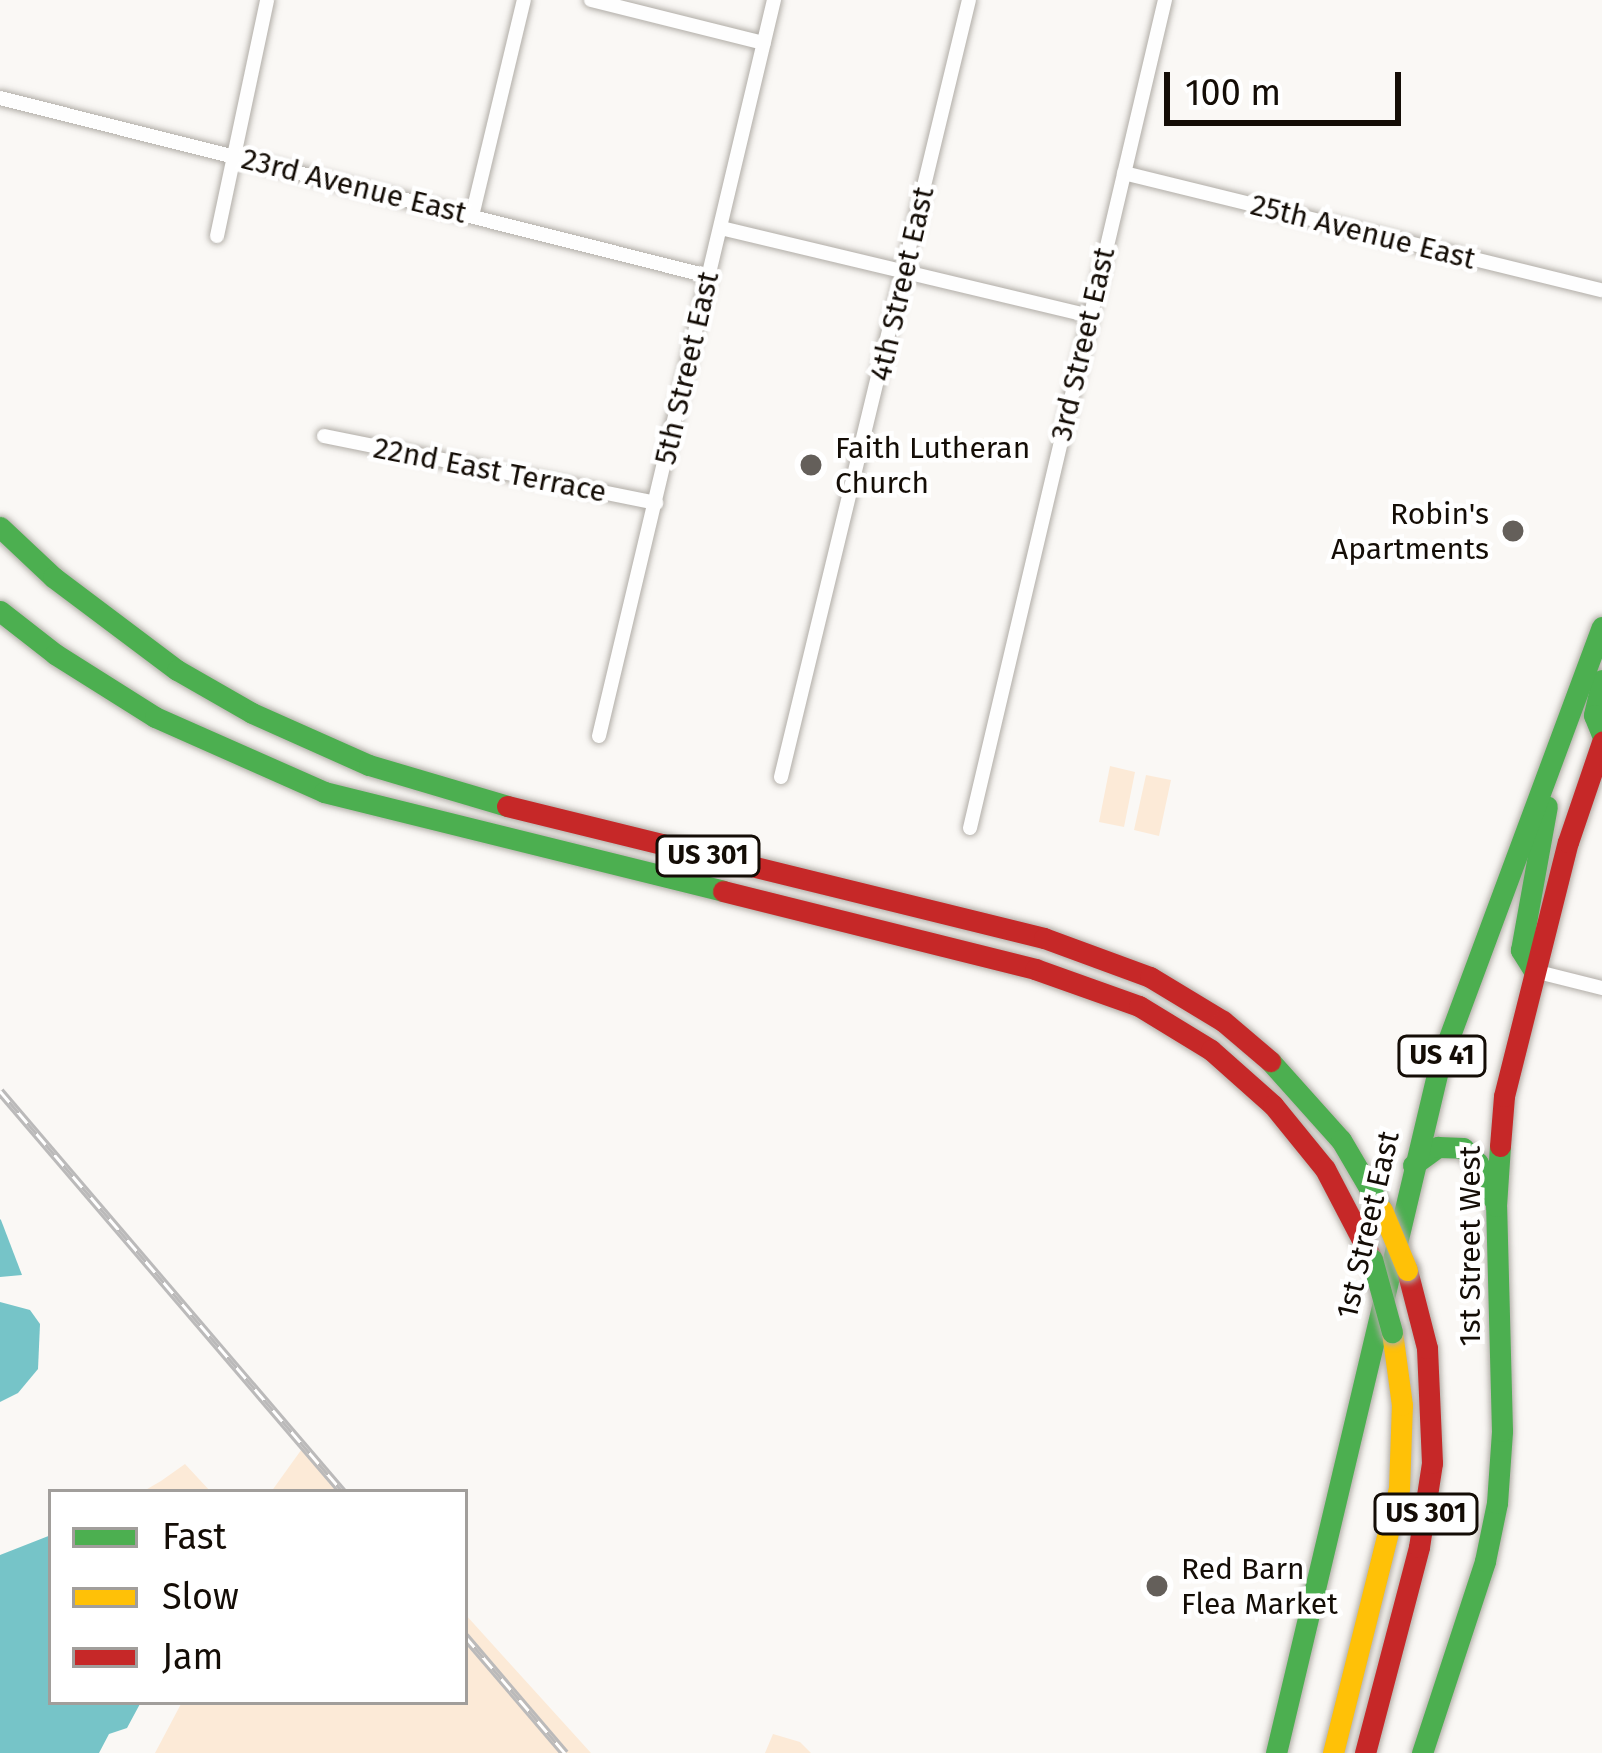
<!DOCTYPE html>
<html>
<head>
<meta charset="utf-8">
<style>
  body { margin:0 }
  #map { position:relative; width:1602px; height:1753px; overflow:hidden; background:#faf8f5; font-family:"Fira Sans",sans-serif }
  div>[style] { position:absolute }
  .green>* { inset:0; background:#fcead7 }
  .water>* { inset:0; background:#76c4c8 }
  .roads { filter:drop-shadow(0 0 3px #b1ada7) drop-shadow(0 0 3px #b1ada7) }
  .street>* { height:14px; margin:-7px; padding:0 7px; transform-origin:7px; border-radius:7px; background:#fefefe }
  .fast>* { height:21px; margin:-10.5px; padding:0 10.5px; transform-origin:10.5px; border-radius:10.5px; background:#4caf50 }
  .slow>* { height:21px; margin:-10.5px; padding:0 10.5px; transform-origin:10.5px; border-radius:10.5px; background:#ffc107 }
  .jam>* { height:21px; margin:-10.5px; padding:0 10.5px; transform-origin:10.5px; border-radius:10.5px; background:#c62828 }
  .rail>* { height:9px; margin-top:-4.5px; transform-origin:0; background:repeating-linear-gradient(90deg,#fff 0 14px,#bbbaba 0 28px); box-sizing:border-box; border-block:3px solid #bbbaba }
  .bridges { filter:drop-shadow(0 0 3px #b1ada7) drop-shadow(0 0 3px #b1ada7) }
  .fast-bridge>* { height:21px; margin:-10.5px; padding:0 10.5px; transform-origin:10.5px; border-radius:10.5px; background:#4caf50 }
  .slow-bridge>* { height:21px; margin:-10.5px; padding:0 10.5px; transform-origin:10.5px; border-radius:10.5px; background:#ffc107 }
  .dots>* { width:33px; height:33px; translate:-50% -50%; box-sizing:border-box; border:6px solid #fff; border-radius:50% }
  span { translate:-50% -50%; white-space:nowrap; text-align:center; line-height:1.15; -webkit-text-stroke:9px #fff; paint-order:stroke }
  .shield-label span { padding:3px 9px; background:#fff; border:3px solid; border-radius:9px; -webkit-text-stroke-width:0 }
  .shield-label { font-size:27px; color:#140d06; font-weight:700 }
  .street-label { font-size:30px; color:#140d06 }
  .poi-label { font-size:30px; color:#140d06 }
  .left { translate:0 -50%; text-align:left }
  .right { translate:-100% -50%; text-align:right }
  .legend { position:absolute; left:48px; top:1489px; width:420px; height:216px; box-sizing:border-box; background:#fff; border:3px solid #a19e9b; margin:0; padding:15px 21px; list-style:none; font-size:36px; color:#140d06 }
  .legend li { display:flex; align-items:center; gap:24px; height:60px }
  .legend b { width:60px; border:3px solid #a19e9b }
  .scale { position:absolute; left:1164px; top:72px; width:237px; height:54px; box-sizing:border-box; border:6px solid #140d06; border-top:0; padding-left:15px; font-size:36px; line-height:42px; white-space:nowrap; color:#140d06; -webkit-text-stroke:9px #fff; paint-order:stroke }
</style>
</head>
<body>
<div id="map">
  <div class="green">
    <div style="clip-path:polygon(1110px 766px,1135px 772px,1124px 827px,1099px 822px)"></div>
    <div style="clip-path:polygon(1146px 775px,1171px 780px,1159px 836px,1134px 830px)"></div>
    <div style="clip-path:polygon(304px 1446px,348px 1492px,271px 1492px)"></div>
    <div style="clip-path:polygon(185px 1464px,211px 1492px,142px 1492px,161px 1481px)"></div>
    <div style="clip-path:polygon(465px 1614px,591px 1753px,155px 1753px,182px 1702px,465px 1702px)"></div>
    <div style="clip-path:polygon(773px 1734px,800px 1742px,811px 1753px,765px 1753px)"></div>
  </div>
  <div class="water">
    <div style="clip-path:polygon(0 1219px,1px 1220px,22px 1275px,0 1277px)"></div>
    <div style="clip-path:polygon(0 1302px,30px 1310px,40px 1324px,38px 1369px,18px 1393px,0 1402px)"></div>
    <div style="clip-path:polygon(51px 1535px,51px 1702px,141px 1702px,127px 1728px,109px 1734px,99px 1753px,0 1753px,0 1555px)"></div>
  </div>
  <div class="roads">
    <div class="street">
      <div style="left:591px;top:0;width:178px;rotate:14deg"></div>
      <div style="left:0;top:98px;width:730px;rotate:14.11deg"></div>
      <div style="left:1124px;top:173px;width:492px;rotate:13.8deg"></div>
      <div style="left:472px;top:216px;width:222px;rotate:-76.5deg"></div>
      <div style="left:721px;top:228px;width:378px;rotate:13.4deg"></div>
      <div style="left:217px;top:236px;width:241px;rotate:-78deg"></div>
      <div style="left:324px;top:436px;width:339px;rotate:11.4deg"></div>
      <div style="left:599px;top:736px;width:757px;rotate:-76.63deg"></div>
      <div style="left:781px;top:777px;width:799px;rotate:-76.4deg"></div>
      <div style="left:970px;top:828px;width:851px;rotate:-76.75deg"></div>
      <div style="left:1534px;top:971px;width:70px;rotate:14deg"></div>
    </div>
    <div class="fast">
      <div style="left:0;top:527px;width:73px;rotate:43.3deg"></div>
      <div style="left:53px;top:577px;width:155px;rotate:36.9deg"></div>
      <div style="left:177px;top:670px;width:86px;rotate:29.8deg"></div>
      <div style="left:252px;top:713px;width:128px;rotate:24deg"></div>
      <div style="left:369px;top:765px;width:144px;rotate:16.5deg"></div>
      <div style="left:0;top:611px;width:70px;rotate:38deg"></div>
      <div style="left:55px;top:654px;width:118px;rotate:32.2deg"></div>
      <div style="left:155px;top:717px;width:185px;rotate:23.9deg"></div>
      <div style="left:324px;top:792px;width:411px;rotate:13.9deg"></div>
      <div style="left:1602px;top:680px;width:36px;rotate:103deg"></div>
      <div style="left:1594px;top:715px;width:22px;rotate:68deg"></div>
      <div style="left:1534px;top:971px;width:25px;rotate:-122deg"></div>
      <div style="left:1521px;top:950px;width:146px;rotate:-79.8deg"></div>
      <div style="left:1270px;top:1061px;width:106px;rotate:48.1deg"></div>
      <div style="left:1341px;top:1140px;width:81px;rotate:59.6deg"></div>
      <div style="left:1413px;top:1165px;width:31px;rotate:-36deg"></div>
      <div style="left:1438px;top:1147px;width:25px;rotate:2deg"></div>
      <div style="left:1463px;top:1148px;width:21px;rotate:45deg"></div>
      <div style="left:1478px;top:1163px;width:39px;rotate:67deg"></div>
      <div style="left:1276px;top:1753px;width:710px;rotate:-76.65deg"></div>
      <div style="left:1440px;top:1062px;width:464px;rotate:-69.6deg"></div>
      <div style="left:1422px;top:1753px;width:202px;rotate:-71.8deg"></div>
      <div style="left:1485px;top:1561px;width:59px;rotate:-78.3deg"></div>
      <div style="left:1497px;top:1503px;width:72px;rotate:-86deg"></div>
      <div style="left:1502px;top:1431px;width:225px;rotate:-91.5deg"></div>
      <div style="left:1496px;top:1206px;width:60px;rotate:-86.2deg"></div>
    </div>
    <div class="slow">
      <div style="left:1333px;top:1753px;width:272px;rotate:-76deg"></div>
      <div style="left:1399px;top:1489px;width:84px;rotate:-88deg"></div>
      <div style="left:1402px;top:1405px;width:74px;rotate:-97.8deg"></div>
    </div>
    <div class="jam">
      <div style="left:507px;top:806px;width:553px;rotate:13.81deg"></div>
      <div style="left:1044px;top:938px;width:113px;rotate:20.2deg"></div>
      <div style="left:1150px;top:977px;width:85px;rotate:31.1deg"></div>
      <div style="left:1223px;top:1021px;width:62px;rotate:40.4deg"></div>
      <div style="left:723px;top:891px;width:322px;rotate:14deg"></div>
      <div style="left:1035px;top:969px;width:110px;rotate:19.6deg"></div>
      <div style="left:1139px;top:1006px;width:84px;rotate:31.4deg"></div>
      <div style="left:1211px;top:1050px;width:83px;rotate:41.6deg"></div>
      <div style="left:1273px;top:1105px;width:82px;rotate:50.9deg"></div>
      <div style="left:1325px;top:1169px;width:102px;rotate:62.4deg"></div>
      <div style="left:1500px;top:1146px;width:50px;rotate:-85.4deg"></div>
      <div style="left:1504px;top:1096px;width:262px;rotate:-75.9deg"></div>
      <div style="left:1568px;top:842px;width:106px;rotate:-71.2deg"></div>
      <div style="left:1365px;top:1753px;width:213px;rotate:-75.3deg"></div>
      <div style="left:1419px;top:1547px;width:85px;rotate:-81.2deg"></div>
      <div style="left:1432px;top:1463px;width:115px;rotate:-92.5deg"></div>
      <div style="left:1427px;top:1348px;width:81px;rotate:-104.4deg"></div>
    </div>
  </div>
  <div class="rail">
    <div style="left:0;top:1091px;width:528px;rotate:49.46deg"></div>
    <div style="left:465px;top:1636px;width:154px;rotate:49.5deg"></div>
  </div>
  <div class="bridges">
    <div class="fast-bridge">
      <div style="left:1372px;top:1259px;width:76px;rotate:74.7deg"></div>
    </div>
    <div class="slow-bridge">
      <div style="left:1382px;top:1210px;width:65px;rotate:67.4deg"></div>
    </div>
  </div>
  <div class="dots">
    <div style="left:811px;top:465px;background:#645f5a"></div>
    <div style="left:1513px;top:531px;background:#645f5a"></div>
    <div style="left:1157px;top:1586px;background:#645f5a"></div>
  </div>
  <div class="shield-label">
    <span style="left:708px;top:856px">US 301</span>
    <span style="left:1442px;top:1056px">US 41</span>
    <span style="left:1426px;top:1514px">US 301</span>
  </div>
  <div class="street-label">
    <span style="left:354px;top:186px;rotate:14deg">23rd Avenue East</span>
    <span style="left:1363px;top:232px;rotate:14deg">25th Avenue East</span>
    <span style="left:902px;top:284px;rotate:-77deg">4th Street East</span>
    <span style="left:1083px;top:344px;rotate:-77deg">3rd Street East</span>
    <span style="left:687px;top:368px;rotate:-77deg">5th Street East</span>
    <span style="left:490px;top:470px;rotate:11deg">22nd East Terrace</span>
    <span style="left:1368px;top:1225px;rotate:-77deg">1st Street East</span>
    <span style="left:1470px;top:1246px;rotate:-90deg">1st Street West</span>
  </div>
  <div class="poi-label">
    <span class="left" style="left:835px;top:465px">Faith Lutheran<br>Church</span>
    <span class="right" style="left:1489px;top:531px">Robin's<br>Apartments</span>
    <span class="left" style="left:1181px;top:1586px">Red Barn<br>Flea Market</span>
  </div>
  <ul class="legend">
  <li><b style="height:15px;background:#4caf50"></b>Fast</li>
  <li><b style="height:15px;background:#ffc107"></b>Slow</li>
  <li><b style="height:15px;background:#c62828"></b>Jam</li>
  </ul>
  <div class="scale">100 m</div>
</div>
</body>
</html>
